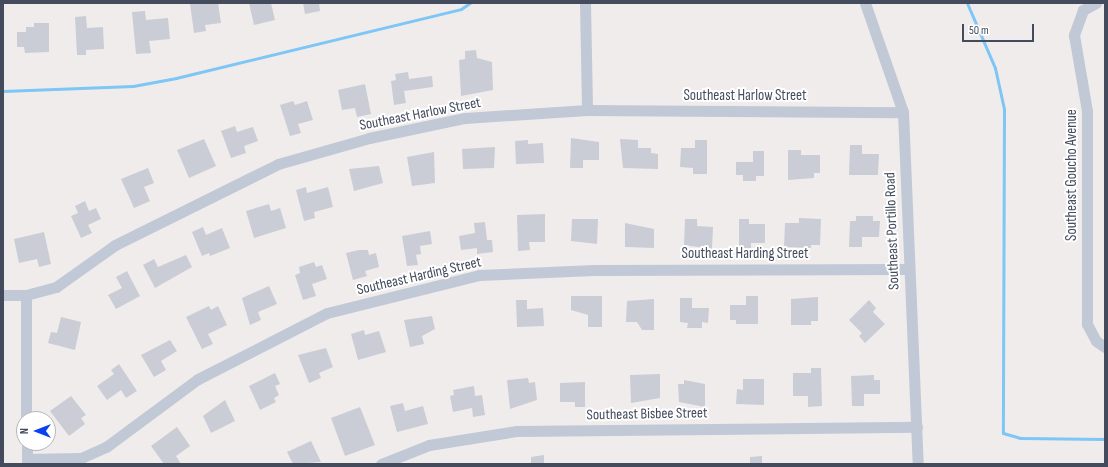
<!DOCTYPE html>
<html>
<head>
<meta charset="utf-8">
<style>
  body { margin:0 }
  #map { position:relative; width:1108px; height:467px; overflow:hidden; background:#f0ecec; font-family:"Sofia Sans Condensed",sans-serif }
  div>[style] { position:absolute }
  .stream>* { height:3px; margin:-1.5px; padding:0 1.5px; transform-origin:1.5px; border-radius:1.5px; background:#7dc6f5 }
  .building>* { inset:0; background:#cacdd5 }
  .minor>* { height:11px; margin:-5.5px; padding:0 5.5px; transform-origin:5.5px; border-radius:5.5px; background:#c1c8d6 }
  span { translate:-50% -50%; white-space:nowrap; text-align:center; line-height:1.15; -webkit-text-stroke:4px #fff; paint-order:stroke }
  .street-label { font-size:15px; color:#434b5c }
  .frame { position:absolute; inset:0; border:4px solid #434b5c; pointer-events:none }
  .north { position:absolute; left:16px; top:411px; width:40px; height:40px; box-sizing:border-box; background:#fff; border:1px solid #b4b7be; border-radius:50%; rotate:270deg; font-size:11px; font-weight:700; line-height:16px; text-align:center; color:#434b5c }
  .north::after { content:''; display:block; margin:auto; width:14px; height:18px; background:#0642ef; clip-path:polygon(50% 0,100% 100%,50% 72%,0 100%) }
  .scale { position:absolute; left:962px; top:24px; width:72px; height:18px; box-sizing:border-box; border:2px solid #434b5c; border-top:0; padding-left:5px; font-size:12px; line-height:14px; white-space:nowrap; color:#434b5c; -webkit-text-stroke:3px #fff; paint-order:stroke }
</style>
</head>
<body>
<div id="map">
  <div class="stream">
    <div style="left:967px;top:3px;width:71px;rotate:66.7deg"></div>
    <div style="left:995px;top:68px;width:42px;rotate:77.6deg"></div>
    <div style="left:1004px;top:109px;width:324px;rotate:90.2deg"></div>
    <div style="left:1003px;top:433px;width:18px;rotate:16deg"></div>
    <div style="left:1020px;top:438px;width:85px;rotate:0.7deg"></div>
    <div style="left:3px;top:91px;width:130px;rotate:-2.2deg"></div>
    <div style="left:133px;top:86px;width:44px;rotate:-10.5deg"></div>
    <div style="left:176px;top:78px;width:293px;rotate:-13.6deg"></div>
    <div style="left:461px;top:9px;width:11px;rotate:-34deg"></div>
  </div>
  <div class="building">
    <div style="clip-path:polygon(197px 3px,218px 3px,221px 23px,205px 25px,206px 31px,194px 33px,190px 4px)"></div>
    <div style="clip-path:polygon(249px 3px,271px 3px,275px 20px,254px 25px)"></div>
    <div style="clip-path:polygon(303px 3px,319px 3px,320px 11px,305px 14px)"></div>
    <div style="clip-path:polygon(145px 11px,146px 20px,168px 18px,170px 39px,149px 41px,151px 53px,136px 54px,132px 12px)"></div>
    <div style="clip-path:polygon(86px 16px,87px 28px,103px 27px,104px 49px,86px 50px,86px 55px,77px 55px,75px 17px)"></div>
    <div style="clip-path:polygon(34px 23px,49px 23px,49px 52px,25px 53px,24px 47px,17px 47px,17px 32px,26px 32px,26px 27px,34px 27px)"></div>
    <div style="clip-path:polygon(476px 50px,477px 58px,492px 62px,493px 90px,461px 96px,459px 60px,465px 59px,465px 51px)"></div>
    <div style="clip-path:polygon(408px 72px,409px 79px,432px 76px,433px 87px,404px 91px,406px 103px,394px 105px,391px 81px,396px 80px,395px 74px)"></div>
    <div style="clip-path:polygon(365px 84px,371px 114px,357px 117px,355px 108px,342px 110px,338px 90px)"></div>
    <div style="clip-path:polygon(293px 101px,295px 105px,307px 101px,313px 120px,298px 124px,301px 133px,290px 136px,280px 105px)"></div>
    <div style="clip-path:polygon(235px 126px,237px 132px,253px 127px,258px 141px,244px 146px,246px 153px,231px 158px,221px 131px)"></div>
    <div style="clip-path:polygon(571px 138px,599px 142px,599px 160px,583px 160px,583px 168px,570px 168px)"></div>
    <div style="clip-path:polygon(204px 139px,216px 166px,189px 178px,177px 150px)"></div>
    <div style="clip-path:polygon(620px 139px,638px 140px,638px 148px,651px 148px,651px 153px,658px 154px,658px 169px,623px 168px)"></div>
    <div style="clip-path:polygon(528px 140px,528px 144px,543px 143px,544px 163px,516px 164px,515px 141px)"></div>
    <div style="clip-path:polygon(695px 140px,707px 140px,707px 174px,693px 174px,693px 168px,680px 167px,681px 148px,695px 148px)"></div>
    <div style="clip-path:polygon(850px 145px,862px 145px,862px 154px,879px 154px,878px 175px,849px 175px)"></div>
    <div style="clip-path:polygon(495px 147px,494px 168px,463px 169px,462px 149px)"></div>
    <div style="clip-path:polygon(788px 150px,801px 150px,801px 155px,820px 155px,820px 173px,814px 173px,814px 178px,788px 180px)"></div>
    <div style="clip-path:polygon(753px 151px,764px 151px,764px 176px,756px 176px,756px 181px,743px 181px,743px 175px,736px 175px,736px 162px,753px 162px)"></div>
    <div style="clip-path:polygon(434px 152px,435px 183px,412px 186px,407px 157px)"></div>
    <div style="clip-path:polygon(379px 166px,383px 183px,354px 191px,349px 169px)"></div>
    <div style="clip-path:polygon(148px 168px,154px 183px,144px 187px,150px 201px,134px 208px,121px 179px)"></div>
    <div style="clip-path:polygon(306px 187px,307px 193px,328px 187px,333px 207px,314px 212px,315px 218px,304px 221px,296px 190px)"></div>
    <div style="clip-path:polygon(85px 201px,89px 211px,96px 208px,101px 219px,88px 225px,92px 233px,81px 238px,71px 216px,78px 213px,75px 206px)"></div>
    <div style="clip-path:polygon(269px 204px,271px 211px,280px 208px,286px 228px,254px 238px,246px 211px)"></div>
    <div style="clip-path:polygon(545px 214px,545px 242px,529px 242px,530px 250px,518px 251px,517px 215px)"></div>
    <div style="clip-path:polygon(856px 216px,873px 216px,873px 221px,880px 221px,879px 237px,862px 237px,862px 247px,849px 247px,850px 221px,856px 221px)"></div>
    <div style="clip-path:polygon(799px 218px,821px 219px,820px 245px,811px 245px,811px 248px,784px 247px,785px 223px,799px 223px)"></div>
    <div style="clip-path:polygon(572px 219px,598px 219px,597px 244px,571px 241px)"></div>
    <div style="clip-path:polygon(685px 219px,697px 219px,697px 226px,713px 227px,712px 249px,684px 245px)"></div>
    <div style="clip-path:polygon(739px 219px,749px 219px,749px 224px,765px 224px,765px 243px,751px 243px,751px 250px,739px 250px)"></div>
    <div style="clip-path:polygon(485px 222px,487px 240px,492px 240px,493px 252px,477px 254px,477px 248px,461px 250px,459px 236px,475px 233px,474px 223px)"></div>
    <div style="clip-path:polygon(625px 223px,654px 229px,654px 248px,625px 247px)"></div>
    <div style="clip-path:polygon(203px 227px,206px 235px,222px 228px,230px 248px,210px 256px,209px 253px,202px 256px,192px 232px)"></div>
    <div style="clip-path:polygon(430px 231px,432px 244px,420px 246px,421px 254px,416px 255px,418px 265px,407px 266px,402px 236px)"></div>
    <div style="clip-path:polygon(44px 232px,51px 264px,39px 267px,37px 259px,19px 263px,14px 239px)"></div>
    <div style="clip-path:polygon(359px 250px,368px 250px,369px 255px,376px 253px,379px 267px,365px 271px,367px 276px,353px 280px,346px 253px)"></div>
    <div style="clip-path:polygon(186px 255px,192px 267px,155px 288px,143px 265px,154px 259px,158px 267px)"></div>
    <div style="clip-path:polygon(314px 262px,316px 267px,322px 265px,327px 279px,312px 284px,316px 296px,303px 300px,295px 275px,300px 273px,299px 267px)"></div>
    <div style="clip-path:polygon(127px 271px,140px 296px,116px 309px,108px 295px,122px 288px,116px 277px)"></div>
    <div style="clip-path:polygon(269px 286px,277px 304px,258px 312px,261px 320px,250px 325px,242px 298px)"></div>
    <div style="clip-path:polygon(571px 296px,602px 296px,602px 327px,588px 327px,588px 315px,571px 310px)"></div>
    <div style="clip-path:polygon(746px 296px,758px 296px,758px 324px,736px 324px,736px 320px,730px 320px,730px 305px,746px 305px)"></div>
    <div style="clip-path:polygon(818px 297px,818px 321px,811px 321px,811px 325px,791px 325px,791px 299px)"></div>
    <div style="clip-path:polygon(680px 298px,692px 298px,692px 308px,709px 308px,708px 323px,702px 322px,702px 328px,687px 328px,688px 323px,680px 322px)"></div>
    <div style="clip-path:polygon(654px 299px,654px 330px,642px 330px,637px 322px,626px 322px,627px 301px)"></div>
    <div style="clip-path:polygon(516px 300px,527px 300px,527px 309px,543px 308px,544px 326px,517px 327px)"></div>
    <div style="clip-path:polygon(869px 300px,876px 308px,873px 312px,885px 324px,865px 343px,859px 336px,862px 333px,849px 320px)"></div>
    <div style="clip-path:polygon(209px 306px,211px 310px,218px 306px,227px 325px,208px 334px,213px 344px,202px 349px,186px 317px)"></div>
    <div style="clip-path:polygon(432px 316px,435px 329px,422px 336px,424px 344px,410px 347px,404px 320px)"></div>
    <div style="clip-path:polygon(61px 317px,81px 322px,75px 350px,48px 343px,51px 332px,57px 333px)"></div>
    <div style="clip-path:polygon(364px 330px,365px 335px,379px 331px,386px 352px,358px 360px,351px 334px)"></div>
    <div style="clip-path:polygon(170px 340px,177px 351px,161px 361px,166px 370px,154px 377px,141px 355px)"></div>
    <div style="clip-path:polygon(326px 348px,333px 367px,319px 373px,321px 378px,309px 383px,298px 355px)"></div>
    <div style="clip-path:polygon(119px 364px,137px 391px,126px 398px,121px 390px,107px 400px,97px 386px,114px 374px,111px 370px)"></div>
    <div style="clip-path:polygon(811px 368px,821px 368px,822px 406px,808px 407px,808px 396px,793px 396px,793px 373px,811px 373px)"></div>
    <div style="clip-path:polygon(275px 373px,280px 384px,275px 386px,279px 395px,274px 398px,276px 402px,260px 410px,249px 386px)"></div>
    <div style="clip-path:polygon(660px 374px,660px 398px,631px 403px,630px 375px)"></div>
    <div style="clip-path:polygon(874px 375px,874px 380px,880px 380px,880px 394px,864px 394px,864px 406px,852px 406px,851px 376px)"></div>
    <div style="clip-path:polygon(528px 378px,529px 383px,535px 382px,537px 400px,510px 409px,507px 380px)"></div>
    <div style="clip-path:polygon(743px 379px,764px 379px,764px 405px,736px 404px,737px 389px,743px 390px)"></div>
    <div style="clip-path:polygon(684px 380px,705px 384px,705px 407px,679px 402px,678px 384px,684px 384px)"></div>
    <div style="clip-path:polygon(585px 382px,585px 407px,575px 407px,575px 402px,560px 402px,560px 383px)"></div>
    <div style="clip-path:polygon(474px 386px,475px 396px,482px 395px,485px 415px,473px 417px,472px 408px,453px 412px,450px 396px,454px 395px,453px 390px)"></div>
    <div style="clip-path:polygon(71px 396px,86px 415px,81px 418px,85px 424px,69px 436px,50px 411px)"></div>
    <div style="clip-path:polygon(225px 400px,235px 421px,211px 433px,203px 416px)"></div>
    <div style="clip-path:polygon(403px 403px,405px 411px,423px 406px,428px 424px,397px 432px,390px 406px)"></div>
    <div style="clip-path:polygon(360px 407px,375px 445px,345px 456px,331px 418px)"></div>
    <div style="clip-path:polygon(177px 427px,190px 446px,176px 456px,181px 464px,164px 464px,151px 446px)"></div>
    <div style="clip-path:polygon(311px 441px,321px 462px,293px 464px,287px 452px)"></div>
    <div style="clip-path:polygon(544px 455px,544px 464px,531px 464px,531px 457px)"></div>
    <div style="clip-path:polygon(762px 456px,762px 464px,750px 464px,750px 457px)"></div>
  </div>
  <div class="minor">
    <div style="left:585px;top:3px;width:107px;rotate:88.9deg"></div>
    <div style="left:865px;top:3px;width:115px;rotate:70.8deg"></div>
    <div style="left:903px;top:112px;width:352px;rotate:87.6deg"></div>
    <div style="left:1096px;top:3px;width:15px;rotate:152deg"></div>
    <div style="left:1083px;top:10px;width:27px;rotate:110deg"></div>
    <div style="left:1074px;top:35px;width:77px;rotate:80.3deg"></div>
    <div style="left:1087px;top:111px;width:213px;rotate:90deg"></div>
    <div style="left:1087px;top:324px;width:19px;rotate:62deg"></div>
    <div style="left:1096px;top:341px;width:11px;rotate:34deg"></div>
    <div style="left:3px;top:295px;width:23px"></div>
    <div style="left:26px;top:295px;width:31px;rotate:-15deg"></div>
    <div style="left:56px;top:287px;width:72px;rotate:-35.4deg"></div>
    <div style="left:115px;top:245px;width:182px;rotate:-26.4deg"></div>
    <div style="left:278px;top:164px;width:95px;rotate:-15.9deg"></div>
    <div style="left:369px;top:138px;width:98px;rotate:-11.8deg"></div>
    <div style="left:465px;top:118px;width:122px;rotate:-3.8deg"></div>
    <div style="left:587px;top:110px;width:316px;rotate:0.4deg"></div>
    <div style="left:26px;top:295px;width:124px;rotate:90deg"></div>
    <div style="left:27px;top:459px;width:54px;rotate:-1.1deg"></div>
    <div style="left:81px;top:458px;width:27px;rotate:-24deg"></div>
    <div style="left:106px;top:447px;width:114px;rotate:-36.5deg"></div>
    <div style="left:198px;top:379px;width:145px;rotate:-27.1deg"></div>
    <div style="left:327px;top:313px;width:157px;rotate:-14deg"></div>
    <div style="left:479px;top:275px;width:115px;rotate:-2.5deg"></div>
    <div style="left:594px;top:270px;width:314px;rotate:-0.2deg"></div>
    <div style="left:27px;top:464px;width:21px;rotate:-90deg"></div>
    <div style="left:381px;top:464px;width:52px;rotate:-21.6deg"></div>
    <div style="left:429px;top:445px;width:88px;rotate:-9.1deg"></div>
    <div style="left:516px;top:431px;width:401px;rotate:-0.6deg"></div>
  </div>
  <div class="street-label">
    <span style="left:745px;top:96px">Southeast Harlow Street</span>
    <span style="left:420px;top:114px;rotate:-11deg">Southeast Harlow Street</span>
    <span style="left:1072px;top:175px;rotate:-90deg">Southeast Goucho Avenue</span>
    <span style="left:892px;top:231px;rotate:-92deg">Southeast Portillo Road</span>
    <span style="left:745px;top:254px">Southeast Harding Street</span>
    <span style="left:419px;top:276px;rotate:-13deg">Southeast Harding Street</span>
    <span style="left:647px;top:414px;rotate:-1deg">Southeast Bisbee Street</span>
  </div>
  <div class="frame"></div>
  <div class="north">N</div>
  <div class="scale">50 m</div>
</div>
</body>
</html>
